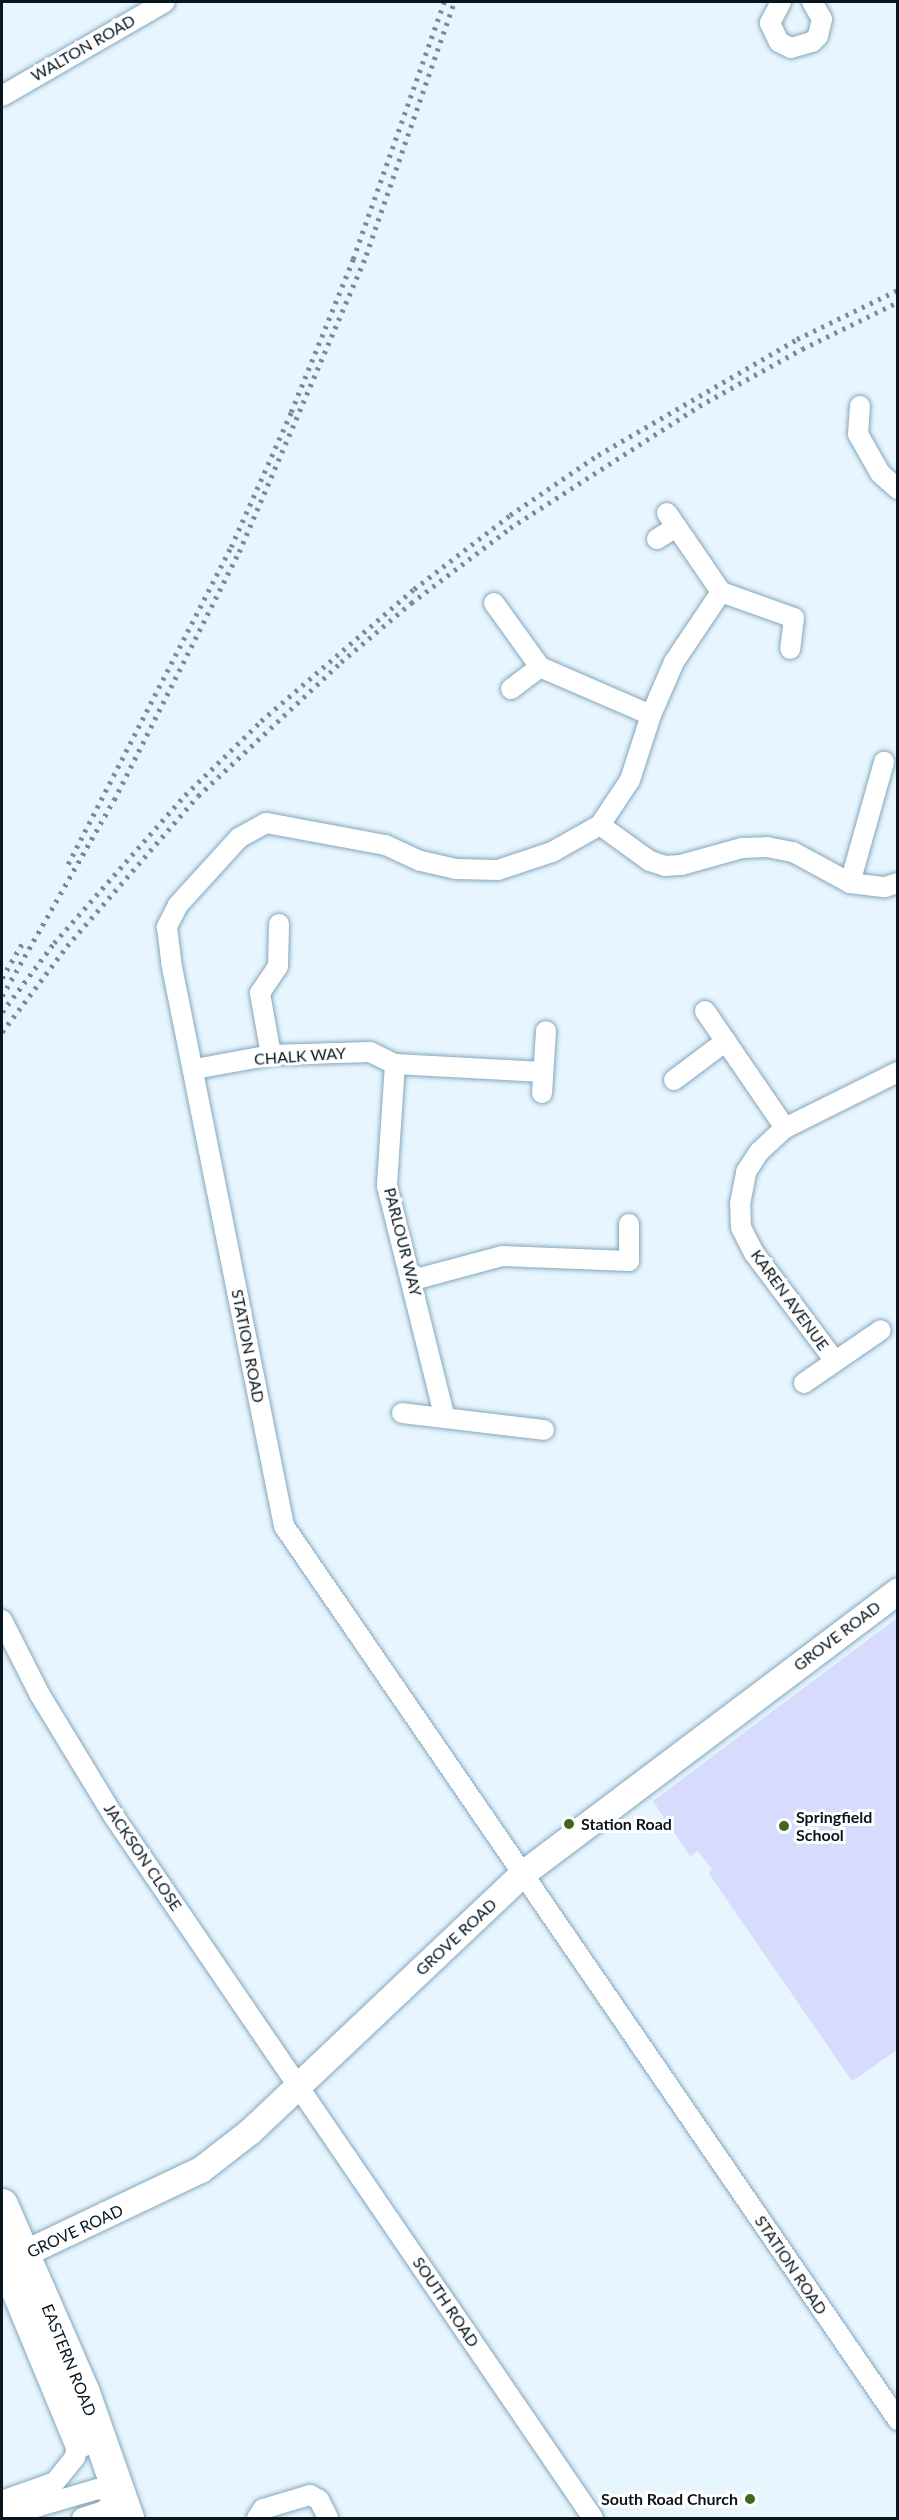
<!DOCTYPE html>
<html>
<head>
<meta charset="utf-8">
<style>
  body { margin:0 }
  #map { position:relative; width:899px; height:2520px; overflow:hidden; background:#e6f5fe; font-family:Lato,sans-serif }
  div>[style] { position:absolute }
  .green>* { inset:0; background:#d7dbfd }
  .roads { filter:drop-shadow(0 0 2px #84a6bd) drop-shadow(0 0 2px #84a6bd) }
  .minor>* { height:20px; margin:-10px; padding:0 10px; transform-origin:10px; border-radius:10px; background:#fff }
  .tertiary>* { height:26px; margin:-13px; padding:0 13px; transform-origin:13px; border-radius:13px; background:#fff }
  .primary>* { height:32px; margin:-16px; padding:0 16px; transform-origin:16px; border-radius:16px; background:#fff }
  .rail>* { height:4.5px; margin-top:-2.25px; transform-origin:0; background:repeating-linear-gradient(90deg,#7a8890 0 3px,transparent 0 9px) }
  .dots>* { width:16px; height:16px; translate:-50% -50%; box-sizing:border-box; border:3px solid #fff; border-radius:50% }
  span { translate:-50% -50%; white-space:nowrap; text-align:center; line-height:1.15; -webkit-text-stroke:6px #fff; paint-order:stroke }
  .street-label { font-size:16px; color:#09161e }
  .poi-label { font-size:16px; color:#09161e; font-weight:700 }
  .left { translate:0 -50%; text-align:left }
  .right { translate:-100% -50%; text-align:right }
  .frame { position:absolute; inset:0; border:3px solid #09161e; pointer-events:none }
</style>
</head>
<body>
<div id="map">
  <div class="green">
    <div style="clip-path:polygon(897px 1618px,897px 2050px,852px 2081px,709px 1874px,712px 1869px,698px 1851px,690px 1856px,653px 1801px)"></div>
  </div>
  <div class="roads">
    <div class="minor">
      <div style="left:781px;top:2px;width:24px;rotate:118deg"></div>
      <div style="left:770px;top:23px;width:21px;rotate:65deg"></div>
      <div style="left:779px;top:42px;width:13px;rotate:27deg"></div>
      <div style="left:791px;top:48px;width:22px;rotate:-16deg"></div>
      <div style="left:812px;top:42px;width:8px;rotate:-45deg"></div>
      <div style="left:818px;top:36px;width:17px;rotate:-77deg"></div>
      <div style="left:822px;top:19px;width:20px;rotate:-120deg"></div>
      <div style="left:2px;top:96px;width:188px;rotate:-30deg"></div>
      <div style="left:860px;top:406px;width:28px;rotate:94deg"></div>
      <div style="left:858px;top:434px;width:45px;rotate:60.6deg"></div>
      <div style="left:880px;top:473px;width:24px;rotate:42deg"></div>
      <div style="left:667px;top:513px;width:96px;rotate:55.6deg"></div>
      <div style="left:721px;top:592px;width:84px;rotate:123.9deg"></div>
      <div style="left:674px;top:662px;width:58px;rotate:113.5deg"></div>
      <div style="left:651px;top:715px;width:68px;rotate:107.9deg"></div>
      <div style="left:630px;top:780px;width:54px;rotate:123.7deg"></div>
      <div style="left:600px;top:825px;width:55px;rotate:150.6deg"></div>
      <div style="left:552px;top:852px;width:57px;rotate:161.6deg"></div>
      <div style="left:498px;top:870px;width:42px;rotate:-178.6deg"></div>
      <div style="left:456px;top:869px;width:37px;rotate:-167deg"></div>
      <div style="left:420px;top:861px;width:38px;rotate:-155deg"></div>
      <div style="left:385px;top:845px;width:121px;rotate:-169.5deg"></div>
      <div style="left:266px;top:823px;width:31px;rotate:151deg"></div>
      <div style="left:239px;top:838px;width:91px;rotate:132.3deg"></div>
      <div style="left:178px;top:905px;width:25px;rotate:117deg"></div>
      <div style="left:167px;top:927px;width:35px;rotate:83deg"></div>
      <div style="left:171px;top:962px;width:575px;rotate:78.67deg"></div>
      <div style="left:284px;top:1526px;width:1085px;rotate:55.52deg"></div>
      <div style="left:657px;top:539px;width:22px;rotate:-32deg"></div>
      <div style="left:721px;top:592px;width:77px;rotate:19.6deg"></div>
      <div style="left:794px;top:618px;width:31px;rotate:97deg"></div>
      <div style="left:494px;top:603px;width:79px;rotate:54.3deg"></div>
      <div style="left:540px;top:667px;width:121px;rotate:23.4deg"></div>
      <div style="left:511px;top:689px;width:36px;rotate:-37deg"></div>
      <div style="left:600px;top:825px;width:62px;rotate:35.8deg"></div>
      <div style="left:650px;top:861px;width:16px;rotate:18deg"></div>
      <div style="left:665px;top:866px;width:16px;rotate:-4deg"></div>
      <div style="left:681px;top:865px;width:63px;rotate:-15.6deg"></div>
      <div style="left:742px;top:848px;width:25px;rotate:-2deg"></div>
      <div style="left:767px;top:847px;width:26px;rotate:11deg"></div>
      <div style="left:793px;top:852px;width:65px;rotate:28.5deg"></div>
      <div style="left:850px;top:883px;width:35px;rotate:7deg"></div>
      <div style="left:885px;top:887px;width:14px;rotate:-17deg"></div>
      <div style="left:850px;top:883px;width:126px;rotate:-74.3deg"></div>
      <div style="left:705px;top:1011px;width:142px;rotate:55.6deg"></div>
      <div style="left:271px;top:1055px;width:63px;rotate:-100.1deg"></div>
      <div style="left:260px;top:993px;width:32px;rotate:-56deg"></div>
      <div style="left:278px;top:966px;width:42px;rotate:-88.6deg"></div>
      <div style="left:395px;top:1064px;width:122px;rotate:93.8deg"></div>
      <div style="left:387px;top:1186px;width:239px;rotate:76deg"></div>
      <div style="left:195px;top:1069px;width:77px;rotate:-10.4deg"></div>
      <div style="left:271px;top:1055px;width:99px;rotate:-1.7deg"></div>
      <div style="left:370px;top:1052px;width:28px;rotate:26deg"></div>
      <div style="left:395px;top:1064px;width:148px;rotate:3.1deg"></div>
      <div style="left:674px;top:1080px;width:65px;rotate:-36.9deg"></div>
      <div style="left:542px;top:1093px;width:62px;rotate:-86.3deg"></div>
      <div style="left:413px;top:1280px;width:92px;rotate:-15.1deg"></div>
      <div style="left:502px;top:1256px;width:127px;rotate:2.3deg"></div>
      <div style="left:629px;top:1261px;width:37px;rotate:-90deg"></div>
      <div style="left:835px;top:1361px;width:135px;rotate:-126.9deg"></div>
      <div style="left:754px;top:1253px;width:28px;rotate:-117deg"></div>
      <div style="left:741px;top:1228px;width:24px;rotate:-92deg"></div>
      <div style="left:740px;top:1204px;width:33px;rotate:-79deg"></div>
      <div style="left:746px;top:1172px;width:24px;rotate:-57deg"></div>
      <div style="left:759px;top:1152px;width:35px;rotate:-43deg"></div>
      <div style="left:785px;top:1128px;width:126px;rotate:-26.4deg"></div>
      <div style="left:804px;top:1383px;width:93px;rotate:-34.5deg"></div>
      <div style="left:402px;top:1413px;width:143px;rotate:6.8deg"></div>
      <div style="left:2px;top:1620px;width:84px;rotate:63.1deg"></div>
      <div style="left:40px;top:1695px;width:140px;rotate:58.7deg"></div>
      <div style="left:113px;top:1815px;width:851px;rotate:55.68deg"></div>
      <div style="left:2px;top:2501px;width:56px;rotate:-19.7deg"></div>
      <div style="left:55px;top:2482px;width:32px;rotate:-51deg"></div>
      <div style="left:75px;top:2457px;width:21px;rotate:-82deg"></div>
      <div style="left:2px;top:2517px;width:100px;rotate:-16.3deg"></div>
      <div style="left:98px;top:2489px;width:23px;rotate:13deg"></div>
      <div style="left:120px;top:2494px;width:23px;rotate:133deg"></div>
      <div style="left:104px;top:2511px;width:23px;rotate:162deg"></div>
      <div style="left:257px;top:2518px;width:11px;rotate:-56deg"></div>
      <div style="left:263px;top:2509px;width:49px;rotate:-16.6deg"></div>
      <div style="left:310px;top:2495px;width:10px;rotate:29deg"></div>
      <div style="left:319px;top:2500px;width:20px;rotate:63deg"></div>
    </div>
    <div class="tertiary">
      <div style="left:7px;top:2262px;width:215px;rotate:-25.4deg"></div>
      <div style="left:201px;top:2170px;width:62px;rotate:-37.8deg"></div>
      <div style="left:250px;top:2132px;width:376px;rotate:-43.4deg"></div>
      <div style="left:523px;top:1874px;width:470px;rotate:-37deg"></div>
    </div>
    <div class="primary">
      <div style="left:2px;top:2205px;width:205px;rotate:66.4deg"></div>
      <div style="left:84px;top:2393px;width:133px;rotate:70.6deg"></div>
      <div style="left:2px;top:2253px;width:204px;rotate:67.5deg"></div>
    </div>
  </div>
  <div class="rail">
    <div style="left:68px;top:864px;width:356px;rotate:-62.8deg"></div>
    <div style="left:231px;top:547px;width:148px;rotate:-66deg"></div>
    <div style="left:291px;top:412px;width:165px;rotate:-67.9deg"></div>
    <div style="left:353px;top:259px;width:273px;rotate:-70.5deg"></div>
    <div style="left:2px;top:978px;width:42px;rotate:-59.7deg"></div>
    <div style="left:2px;top:996px;width:226px;rotate:-60.3deg"></div>
    <div style="left:114px;top:800px;width:278px;rotate:-63.3deg"></div>
    <div style="left:239px;top:552px;width:323px;rotate:-66.8deg"></div>
    <div style="left:366px;top:255px;width:268px;rotate:-70.8deg"></div>
    <div style="left:2px;top:1012px;width:86px;rotate:-53deg"></div>
    <div style="left:54px;top:943px;width:198px;rotate:-48.5deg"></div>
    <div style="left:185px;top:795px;width:106px;rotate:-44.2deg"></div>
    <div style="left:261px;top:721px;width:202px;rotate:-40.8deg"></div>
    <div style="left:414px;top:589px;width:121px;rotate:-37.6deg"></div>
    <div style="left:510px;top:515px;width:107px;rotate:-34.3deg"></div>
    <div style="left:598px;top:455px;width:230px;rotate:-30.2deg"></div>
    <div style="left:797px;top:339px;width:112px;rotate:-25.9deg"></div>
    <div style="left:2px;top:1032px;width:108px;rotate:-52.9deg"></div>
    <div style="left:67px;top:946px;width:199px;rotate:-48.9deg"></div>
    <div style="left:198px;top:796px;width:196px;rotate:-43.1deg"></div>
    <div style="left:341px;top:662px;width:92px;rotate:-40.1deg"></div>
    <div style="left:411px;top:603px;width:124px;rotate:-37.1deg"></div>
    <div style="left:510px;top:528px;width:225px;rotate:-32.8deg"></div>
    <div style="left:699px;top:406px;width:118px;rotate:-29deg"></div>
    <div style="left:802px;top:349px;width:107px;rotate:-26.1deg"></div>
  </div>
  <div class="dots">
    <div style="left:569px;top:1824px;background:#41661f"></div>
    <div style="left:784px;top:1826px;background:#41661f"></div>
    <div style="left:750px;top:2499px;background:#41661f"></div>
  </div>
  <div class="street-label">
    <span style="left:83px;top:48px;rotate:-30deg">WALTON ROAD</span>
    <span style="left:300px;top:1056px;rotate:-4deg">CHALK WAY</span>
    <span style="left:403px;top:1242px;rotate:76deg">PARLOUR WAY</span>
    <span style="left:790px;top:1300px;rotate:54deg">KAREN AVENUE</span>
    <span style="left:248px;top:1346px;rotate:79deg">STATION ROAD</span>
    <span style="left:837px;top:1636px;rotate:-37deg">GROVE ROAD</span>
    <span style="left:143px;top:1857px;rotate:56deg">JACKSON CLOSE</span>
    <span style="left:456px;top:1937px;rotate:-43deg">GROVE ROAD</span>
    <span style="left:75px;top:2231px;rotate:-25deg">GROVE ROAD</span>
    <span style="left:791px;top:2265px;rotate:56deg">STATION ROAD</span>
    <span style="left:446px;top:2302px;rotate:56deg">SOUTH ROAD</span>
    <span style="left:69px;top:2360px;rotate:68deg">EASTERN ROAD</span>
  </div>
  <div class="poi-label">
    <span class="left" style="left:796px;top:1826px">Springfield<br>School</span>
    <span class="left" style="left:581px;top:1824px">Station Road</span>
    <span class="right" style="left:738px;top:2499px">South Road Church</span>
  </div>
  <div class="frame"></div>
</div>
</body>
</html>
